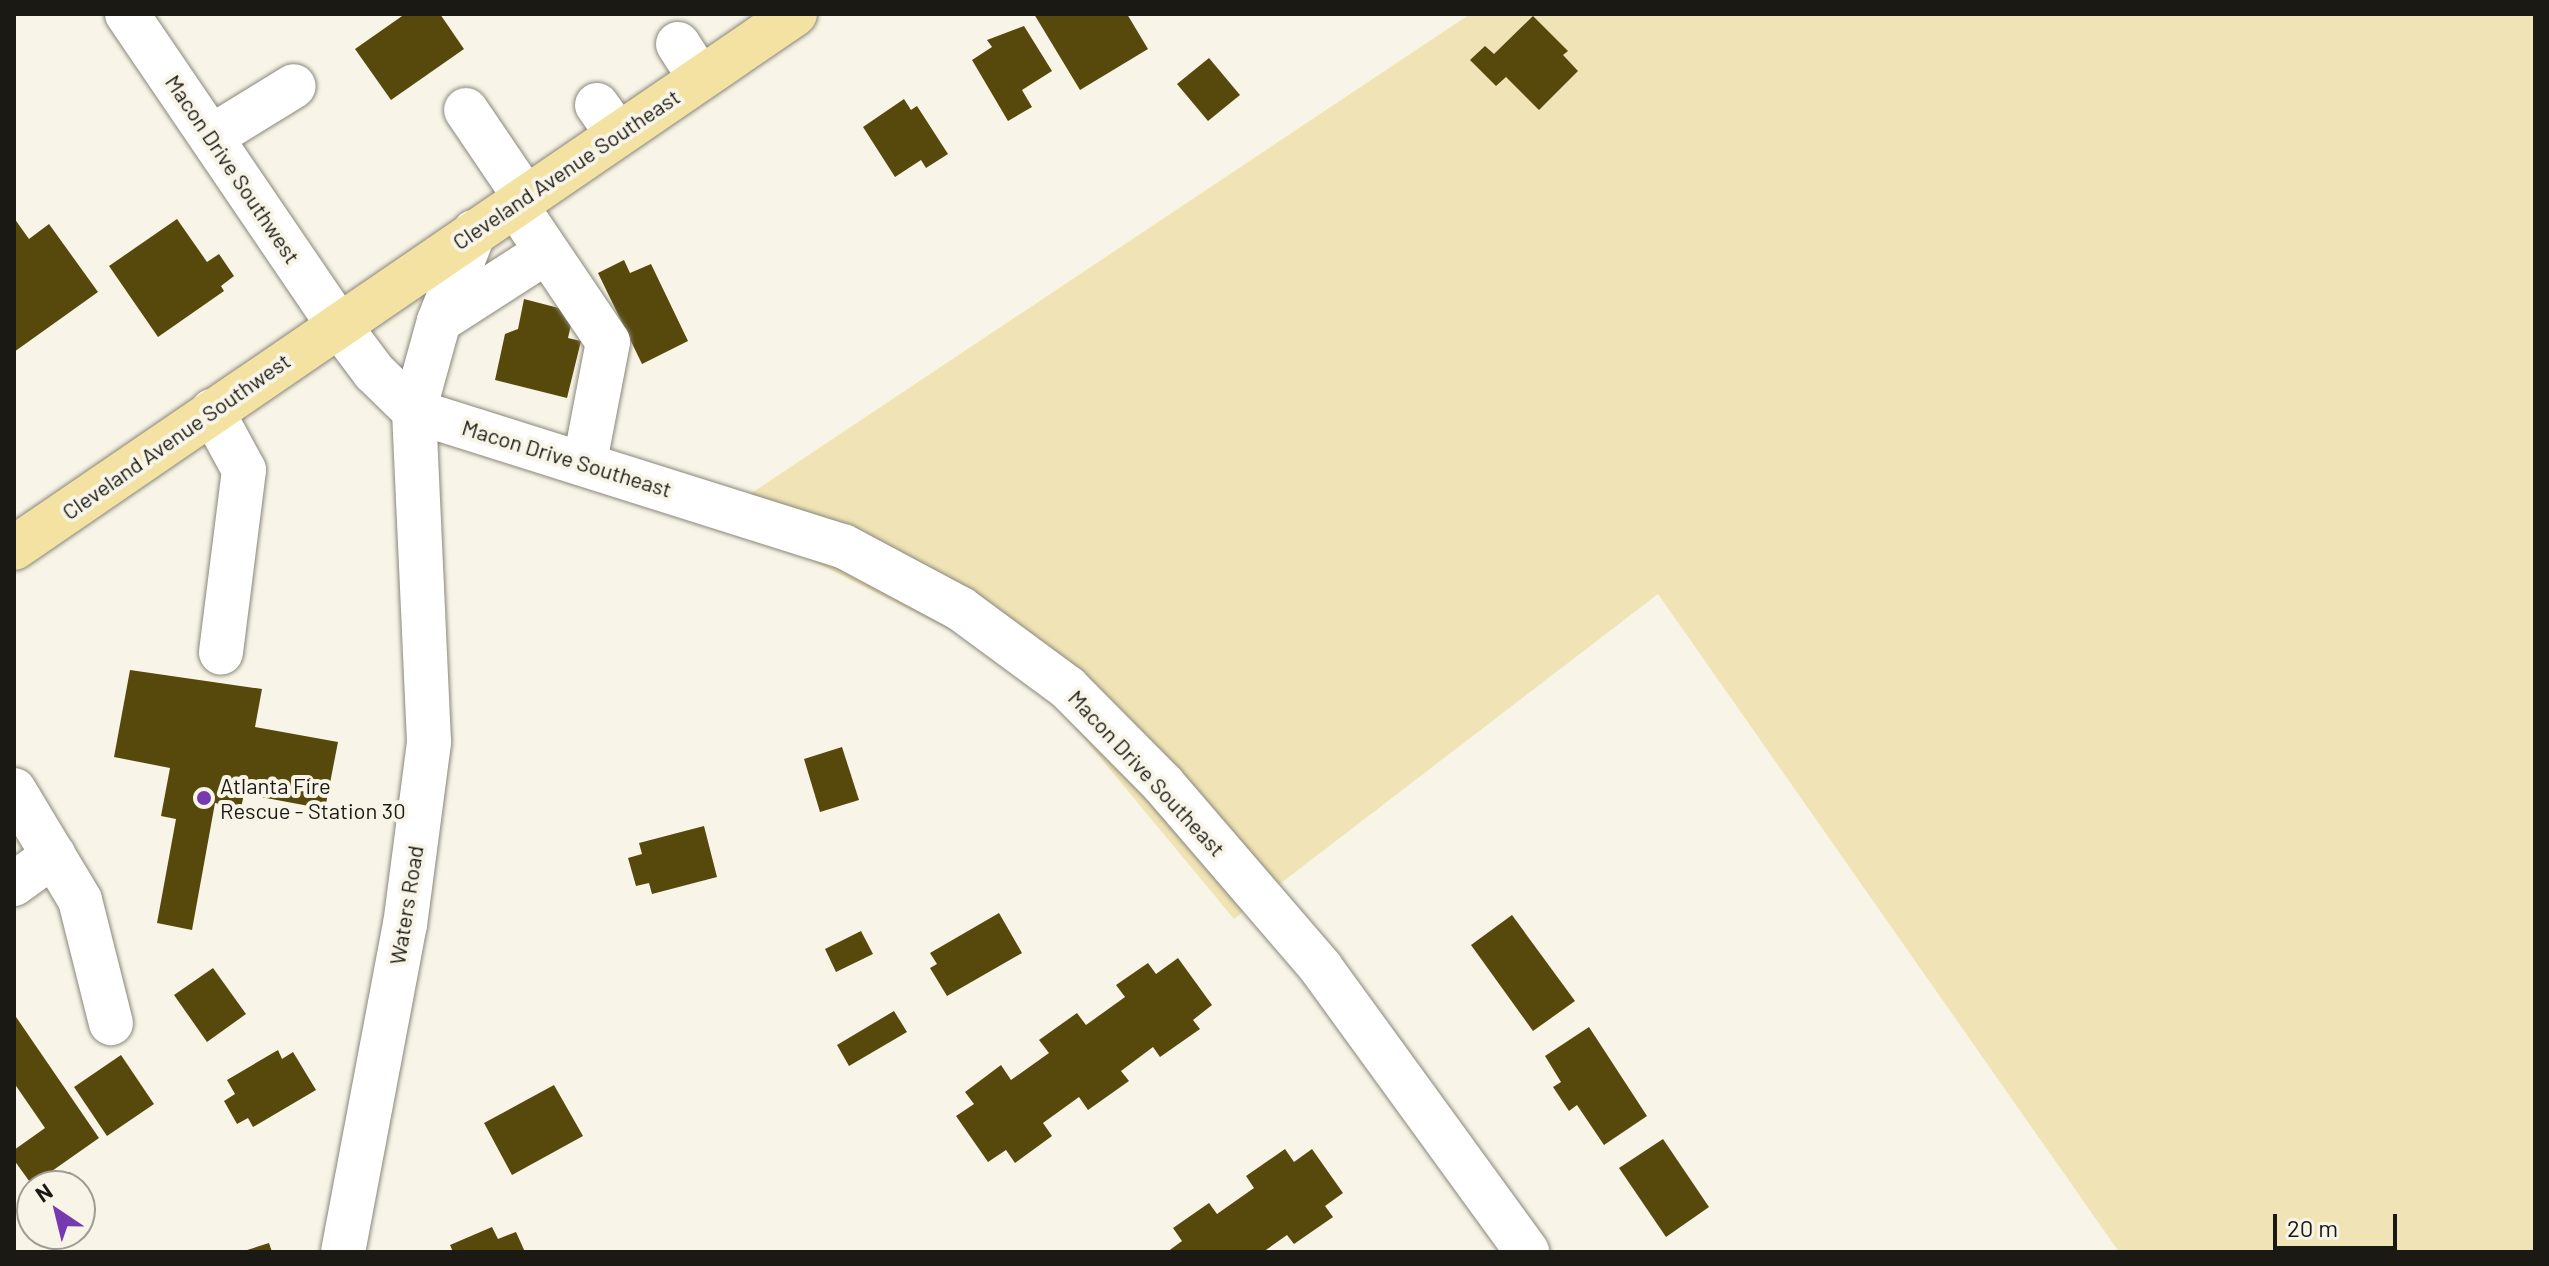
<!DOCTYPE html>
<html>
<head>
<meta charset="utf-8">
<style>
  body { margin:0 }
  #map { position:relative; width:2549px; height:1266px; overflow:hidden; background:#f8f5e8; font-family:Barlow,sans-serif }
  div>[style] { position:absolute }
  .green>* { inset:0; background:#f0e4b6 }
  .building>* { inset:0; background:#57490b }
  .roads { filter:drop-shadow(0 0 2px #89867a) drop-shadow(0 0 2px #89867a) }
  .minor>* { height:44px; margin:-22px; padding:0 22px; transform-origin:22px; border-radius:22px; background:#fff }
  .major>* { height:44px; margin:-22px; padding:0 22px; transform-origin:22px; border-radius:22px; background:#f3e2a1 }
  .dots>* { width:22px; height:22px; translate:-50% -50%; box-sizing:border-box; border:4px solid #f8f5e8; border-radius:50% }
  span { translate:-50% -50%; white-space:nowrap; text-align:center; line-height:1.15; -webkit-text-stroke:8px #f8f5e8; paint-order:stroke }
  .street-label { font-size:22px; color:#1a1914 }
  .poi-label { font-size:22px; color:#1a1914 }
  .left { translate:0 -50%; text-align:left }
  .frame { position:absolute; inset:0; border:16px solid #1a1914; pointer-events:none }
  .north { position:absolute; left:16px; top:1170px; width:80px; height:80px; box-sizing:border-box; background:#f8f5e8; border:2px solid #9f9d93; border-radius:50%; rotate:325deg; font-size:22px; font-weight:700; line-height:32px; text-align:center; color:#1a1914 }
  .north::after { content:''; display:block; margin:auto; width:28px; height:36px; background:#7739ae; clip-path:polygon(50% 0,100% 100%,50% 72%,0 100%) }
  .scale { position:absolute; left:2273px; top:1214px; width:124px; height:36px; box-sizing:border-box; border:4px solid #1a1914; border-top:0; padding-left:10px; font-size:24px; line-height:28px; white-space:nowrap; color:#1a1914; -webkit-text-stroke:6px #f8f5e8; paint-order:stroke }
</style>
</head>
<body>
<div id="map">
  <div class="green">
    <div style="clip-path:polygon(1470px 14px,2535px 14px,2535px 1252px,2119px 1252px,1658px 594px,1234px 919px,1026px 668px,720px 514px)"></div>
  </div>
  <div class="building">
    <div style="clip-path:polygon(405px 14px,440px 14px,464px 49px,391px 100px,355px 49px)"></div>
    <div style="clip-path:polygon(1034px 14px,1127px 14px,1148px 49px,1080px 90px)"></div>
    <div style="clip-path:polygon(1533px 16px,1568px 51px,1563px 55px,1578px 71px,1539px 110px,1506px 77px,1496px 86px,1470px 60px,1485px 46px,1494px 54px)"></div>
    <div style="clip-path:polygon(1024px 26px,1052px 71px,1022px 90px,1032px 107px,1008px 121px,972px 60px,992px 47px,987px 40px)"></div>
    <div style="clip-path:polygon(1209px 58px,1240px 95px,1208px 121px,1177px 84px)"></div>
    <div style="clip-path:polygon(904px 99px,911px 110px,917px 106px,948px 154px,926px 168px,921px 160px,895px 177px,863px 127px)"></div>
    <div style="clip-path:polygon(14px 218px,29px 239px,49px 224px,98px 292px,14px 352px)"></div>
    <div style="clip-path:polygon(177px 219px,207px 262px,219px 254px,234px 276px,221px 286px,224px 291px,158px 337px,109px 266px)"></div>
    <div style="clip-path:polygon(624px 260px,630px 273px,651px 264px,688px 341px,642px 364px,598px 273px)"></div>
    <div style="clip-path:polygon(524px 299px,574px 312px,568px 338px,581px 341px,567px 398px,495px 380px,505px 334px,518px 329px)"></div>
    <div style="clip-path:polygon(130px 670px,262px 689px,255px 727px,338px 742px,325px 809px,244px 794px,241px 808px,215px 803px,192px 930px,157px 923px,176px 819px,161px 816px,170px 768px,114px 757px)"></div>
    <div style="clip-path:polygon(842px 747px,859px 800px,820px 812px,804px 759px)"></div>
    <div style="clip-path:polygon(704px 826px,717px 877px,652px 894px,649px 883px,636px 886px,628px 858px,642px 854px,639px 843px)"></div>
    <div style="clip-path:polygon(999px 913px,1022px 953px,947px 996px,930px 968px,937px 964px,930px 953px)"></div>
    <div style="clip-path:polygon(1512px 915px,1575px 1001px,1533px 1031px,1471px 945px)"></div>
    <div style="clip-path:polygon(861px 931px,873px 954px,836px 972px,825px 949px)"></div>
    <div style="clip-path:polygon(1178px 958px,1212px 1005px,1193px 1020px,1200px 1029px,1160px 1057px,1153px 1047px,1121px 1071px,1129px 1081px,1088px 1110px,1079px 1097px,1043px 1123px,1052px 1136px,1015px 1163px,1006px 1150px,988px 1162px,956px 1116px,974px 1104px,965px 1092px,1001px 1065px,1011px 1080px,1049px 1053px,1039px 1040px,1077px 1013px,1086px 1025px,1125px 997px,1116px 985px,1148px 963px,1156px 974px)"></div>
    <div style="clip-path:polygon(213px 968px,246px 1014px,207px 1042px,174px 995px)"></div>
    <div style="clip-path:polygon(894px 1011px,907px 1032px,849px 1066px,837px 1045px)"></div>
    <div style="clip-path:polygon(14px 1014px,99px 1138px,32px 1185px,14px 1160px,14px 1150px,45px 1128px,14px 1083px)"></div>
    <div style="clip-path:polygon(1589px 1027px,1647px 1116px,1604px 1145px,1577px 1105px,1569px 1111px,1553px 1087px,1561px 1082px,1545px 1056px)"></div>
    <div style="clip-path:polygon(278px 1050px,282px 1059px,293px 1052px,316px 1090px,253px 1127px,248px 1118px,237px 1124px,224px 1101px,235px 1094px,227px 1080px)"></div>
    <div style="clip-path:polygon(121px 1055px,154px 1104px,107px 1136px,74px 1087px)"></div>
    <div style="clip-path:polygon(554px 1085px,583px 1136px,512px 1175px,484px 1123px)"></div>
    <div style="clip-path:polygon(1663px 1139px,1709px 1207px,1666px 1237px,1619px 1168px)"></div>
    <div style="clip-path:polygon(1285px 1149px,1294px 1162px,1312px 1149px,1343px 1193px,1325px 1206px,1333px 1217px,1294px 1244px,1287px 1235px,1263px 1252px,1167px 1252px,1182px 1241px,1173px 1228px,1209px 1203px,1217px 1214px,1254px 1188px,1246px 1176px)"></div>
    <div style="clip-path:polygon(70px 1172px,79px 1186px,50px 1186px)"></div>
    <div style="clip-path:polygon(80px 1187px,94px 1208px,80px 1217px)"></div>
    <div style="clip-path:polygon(32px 1198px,32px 1228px,18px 1208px)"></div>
    <div style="clip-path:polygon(492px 1227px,498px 1239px,516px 1232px,525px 1252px,453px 1252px,450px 1245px)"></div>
    <div style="clip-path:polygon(36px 1234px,55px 1234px,42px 1243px)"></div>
    <div style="clip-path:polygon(269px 1243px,272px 1252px,245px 1252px,244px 1251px)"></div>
  </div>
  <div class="roads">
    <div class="minor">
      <div style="left:127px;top:14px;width:375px;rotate:55.8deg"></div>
      <div style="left:338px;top:324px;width:60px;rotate:53.1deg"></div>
      <div style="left:374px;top:372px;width:56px;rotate:44.3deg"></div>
      <div style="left:414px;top:411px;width:450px;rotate:17.5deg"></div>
      <div style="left:843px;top:546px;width:134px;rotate:28.1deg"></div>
      <div style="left:961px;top:609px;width:133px;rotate:36.4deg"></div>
      <div style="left:1068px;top:688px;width:135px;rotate:45.3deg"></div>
      <div style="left:1163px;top:784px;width:243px;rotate:49.3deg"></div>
      <div style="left:1321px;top:968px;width:351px;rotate:54deg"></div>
      <div style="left:678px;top:44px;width:40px;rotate:57.1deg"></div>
      <div style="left:597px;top:105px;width:35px;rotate:55deg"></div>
      <div style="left:466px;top:110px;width:105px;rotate:55.9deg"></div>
      <div style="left:211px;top:137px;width:97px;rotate:-31.6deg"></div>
      <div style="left:515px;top:204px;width:166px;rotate:56deg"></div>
      <div style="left:608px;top:342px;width:122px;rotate:100.9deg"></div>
      <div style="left:439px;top:321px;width:127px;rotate:-32.8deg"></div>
      <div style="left:212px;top:411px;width:67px;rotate:61.5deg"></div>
      <div style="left:244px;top:470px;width:184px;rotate:97.2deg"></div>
      <div style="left:14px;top:790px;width:128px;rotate:59deg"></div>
      <div style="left:80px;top:900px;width:127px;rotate:75.9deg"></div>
      <div style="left:14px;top:884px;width:49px;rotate:-35.9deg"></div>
      <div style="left:343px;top:1252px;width:333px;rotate:-79.3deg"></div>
      <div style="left:405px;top:925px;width:185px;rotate:-82.5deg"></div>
      <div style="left:429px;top:742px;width:331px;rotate:-92.6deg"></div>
      <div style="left:414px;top:411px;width:93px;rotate:-74.5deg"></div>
      <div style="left:439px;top:321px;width:96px;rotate:-68.5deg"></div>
    </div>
    <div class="major">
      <div style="left:14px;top:548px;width:946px;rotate:-34.36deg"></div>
    </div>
  </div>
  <div class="dots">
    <div style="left:204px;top:798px;background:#7739ae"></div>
  </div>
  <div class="street-label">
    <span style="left:233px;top:169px;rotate:56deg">Macon Drive Southwest</span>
    <span style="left:566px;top:169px;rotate:-34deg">Cleveland Avenue Southeast</span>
    <span style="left:176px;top:436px;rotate:-35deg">Cleveland Avenue Southwest</span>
    <span style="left:567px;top:458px;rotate:17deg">Macon Drive Southeast</span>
    <span style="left:1147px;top:773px;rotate:47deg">Macon Drive Southeast</span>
    <span style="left:406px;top:905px;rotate:-81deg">Waters Road</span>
  </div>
  <div class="poi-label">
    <span class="left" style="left:220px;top:798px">Atlanta Fire<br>Rescue - Station 30</span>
  </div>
  <div class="frame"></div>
  <div class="north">N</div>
  <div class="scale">20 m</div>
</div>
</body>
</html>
